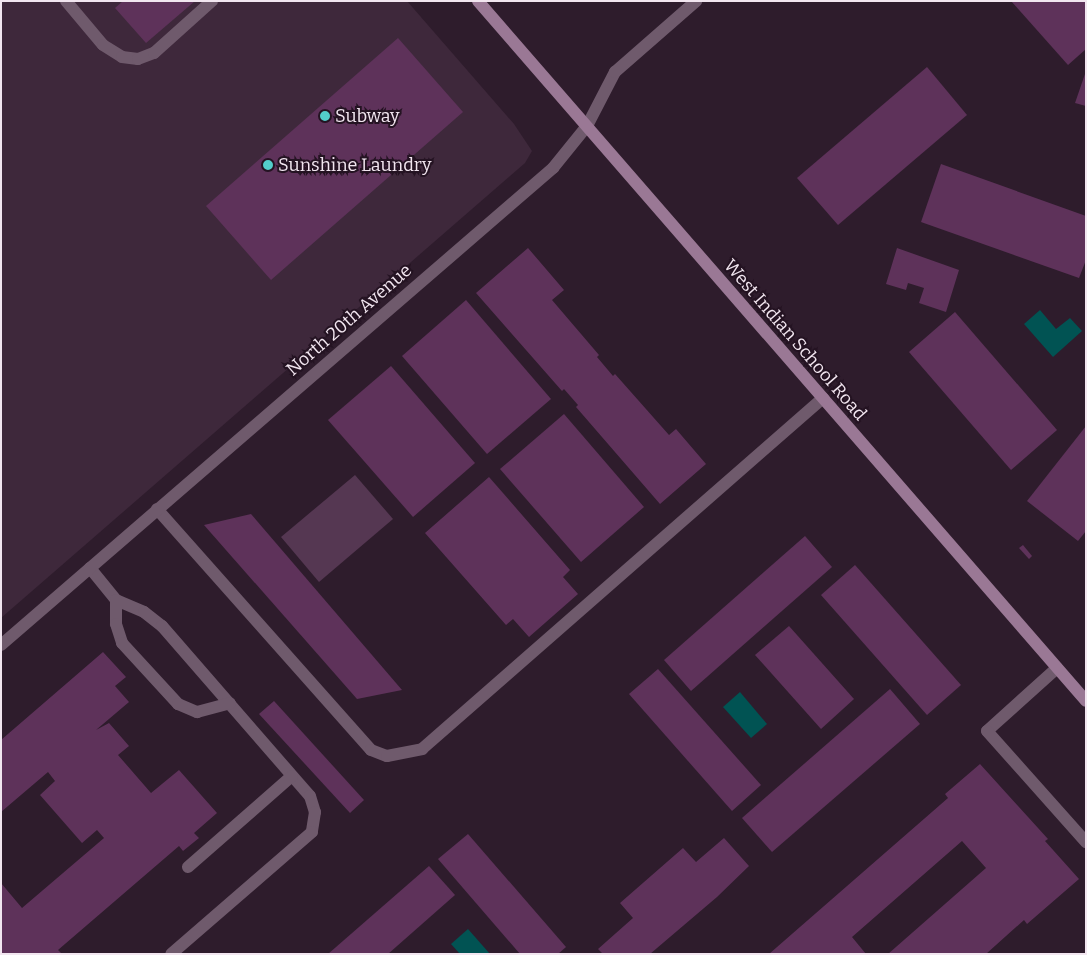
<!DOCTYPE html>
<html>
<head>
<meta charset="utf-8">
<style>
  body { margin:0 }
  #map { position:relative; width:1087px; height:955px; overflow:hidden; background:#2e1c2c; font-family:Bitter,serif }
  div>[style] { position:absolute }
  .built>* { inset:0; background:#3e283b }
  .green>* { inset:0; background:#553752 }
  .water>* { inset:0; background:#015353 }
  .building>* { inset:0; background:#5e325a }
  .service>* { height:12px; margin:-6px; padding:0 6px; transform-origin:6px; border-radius:6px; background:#6f5a6c }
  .minor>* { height:12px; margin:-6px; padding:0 6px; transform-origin:6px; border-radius:6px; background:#6f5a6c }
  .secondary>* { height:12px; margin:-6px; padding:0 6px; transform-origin:6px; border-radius:6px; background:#9a7895 }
  .dots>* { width:14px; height:14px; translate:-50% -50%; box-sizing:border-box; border:2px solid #241322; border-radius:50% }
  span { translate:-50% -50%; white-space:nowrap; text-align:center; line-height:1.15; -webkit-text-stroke:4px #241322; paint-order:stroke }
  .poi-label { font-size:18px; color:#f2e6f0 }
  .left { translate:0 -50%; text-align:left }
  .street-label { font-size:18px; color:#f2e6f0 }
  .frame { position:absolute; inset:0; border:2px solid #f2e6f0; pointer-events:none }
</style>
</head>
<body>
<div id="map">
  <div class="built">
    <div style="clip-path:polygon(1px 1px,407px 1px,514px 124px,532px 151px,525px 163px,1px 618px)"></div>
  </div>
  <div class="green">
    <div style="clip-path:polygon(355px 475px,393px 519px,319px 582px,281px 537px)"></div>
  </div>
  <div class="water">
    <div style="clip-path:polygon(1040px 310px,1056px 329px,1070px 318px,1082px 331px,1053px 357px,1024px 324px)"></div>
    <div style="clip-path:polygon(740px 692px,767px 724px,751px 738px,723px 707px)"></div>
    <div style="clip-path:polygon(468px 929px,490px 954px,460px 954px,451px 944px)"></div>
  </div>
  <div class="building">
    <div style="clip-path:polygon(123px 1px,195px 1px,146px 43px,115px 8px)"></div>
    <div style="clip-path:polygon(1011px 1px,1086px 1px,1086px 49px,1068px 65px)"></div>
    <div style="clip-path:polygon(398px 38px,463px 112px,271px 280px,206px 206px)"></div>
    <div style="clip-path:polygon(927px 67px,967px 115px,838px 225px,797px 178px)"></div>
    <div style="clip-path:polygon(1085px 74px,1086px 74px,1086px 106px,1075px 103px)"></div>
    <div style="clip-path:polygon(941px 164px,1086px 216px,1086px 260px,1079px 278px,921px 222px)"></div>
    <div style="clip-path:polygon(528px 248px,564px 290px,552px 300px,599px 355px,597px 357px,613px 376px,615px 374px,669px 435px,676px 429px,706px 464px,660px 504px,576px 407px,578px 405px,564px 389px,562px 391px,476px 293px)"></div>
    <div style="clip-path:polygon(897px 248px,959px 270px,946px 312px,919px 303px,924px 288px,908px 283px,906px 290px,886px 284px)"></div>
    <div style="clip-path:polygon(466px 300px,551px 399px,487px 454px,402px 356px)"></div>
    <div style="clip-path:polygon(955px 312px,1057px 430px,1011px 470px,909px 352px)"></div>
    <div style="clip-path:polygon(391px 366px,475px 463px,413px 517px,328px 420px)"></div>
    <div style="clip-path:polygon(564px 414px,644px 507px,581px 562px,500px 469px)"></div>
    <div style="clip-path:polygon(1086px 426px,1086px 531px,1078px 541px,1027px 501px)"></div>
    <div style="clip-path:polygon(489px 477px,570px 570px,563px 577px,578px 594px,529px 637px,513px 619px,506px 625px,425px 533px)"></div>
    <div style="clip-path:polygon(251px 514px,402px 690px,357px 699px,204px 525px)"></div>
    <div style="clip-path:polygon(805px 536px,832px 567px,691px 691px,664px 660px)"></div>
    <div style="clip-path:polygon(1023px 545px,1032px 556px,1029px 559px,1019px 548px)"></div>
    <div style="clip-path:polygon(855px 565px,961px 685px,927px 715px,821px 595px)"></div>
    <div style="clip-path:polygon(789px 626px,854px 699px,821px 729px,755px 655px)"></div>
    <div style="clip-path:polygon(103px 652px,126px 677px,115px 686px,129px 702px,96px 730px,109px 723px,129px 746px,118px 755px,151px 793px,179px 770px,217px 813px,194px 833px,199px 838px,183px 851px,179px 846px,58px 950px,62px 954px,1px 954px,1px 883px,22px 908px,104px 838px,97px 830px,82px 843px,40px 795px,55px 781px,48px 772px,1px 812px,1px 740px)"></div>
    <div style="clip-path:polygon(658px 669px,761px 785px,732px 811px,629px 694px)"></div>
    <div style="clip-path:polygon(890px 689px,920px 724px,772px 852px,742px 818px)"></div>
    <div style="clip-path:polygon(274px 701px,364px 800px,350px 813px,259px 714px)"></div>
    <div style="clip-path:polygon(980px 764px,1048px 839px,1045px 841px,1079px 879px,1027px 924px,1024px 920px,986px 954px,888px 954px,986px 868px,962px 841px,852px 937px,866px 954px,769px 954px,948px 798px,945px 794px)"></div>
    <div style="clip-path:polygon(468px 834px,566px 947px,558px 954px,520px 954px,438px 859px)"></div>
    <div style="clip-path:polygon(724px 838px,749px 866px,717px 897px,650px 954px,603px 954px,598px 949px,633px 918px,620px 903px,683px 848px,696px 862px)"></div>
    <div style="clip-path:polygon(429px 866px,455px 895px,388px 954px,328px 954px)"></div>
  </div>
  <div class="service">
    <div style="left:66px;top:1px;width:57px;rotate:49.9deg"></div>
    <div style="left:103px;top:45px;width:22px;rotate:32deg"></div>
    <div style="left:122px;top:57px;width:16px;rotate:7deg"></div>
    <div style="left:138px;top:59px;width:17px;rotate:-21deg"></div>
    <div style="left:154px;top:53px;width:78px;rotate:-41.9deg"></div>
    <div style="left:157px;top:509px;width:322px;rotate:48.4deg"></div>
    <div style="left:371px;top:750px;width:17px;rotate:21deg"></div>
    <div style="left:387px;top:756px;width:36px;rotate:-11deg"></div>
    <div style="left:422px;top:749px;width:533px;rotate:-41.2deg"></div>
    <div style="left:90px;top:568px;width:41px;rotate:50.9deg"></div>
    <div style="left:116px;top:600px;width:30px;rotate:23deg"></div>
    <div style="left:144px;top:612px;width:23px;rotate:38deg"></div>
    <div style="left:162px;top:626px;width:225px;rotate:49deg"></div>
    <div style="left:310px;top:796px;width:17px;rotate:73deg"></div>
    <div style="left:315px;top:812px;width:20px;rotate:99deg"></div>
    <div style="left:312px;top:832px;width:186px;rotate:139.1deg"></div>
    <div style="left:116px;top:600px;width:24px;rotate:90deg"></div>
    <div style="left:116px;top:624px;width:20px;rotate:72deg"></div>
    <div style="left:122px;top:643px;width:83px;rotate:47.4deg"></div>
    <div style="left:178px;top:704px;width:21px;rotate:23deg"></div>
    <div style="left:197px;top:712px;width:34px;rotate:-15deg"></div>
    <div style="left:1057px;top:668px;width:94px;rotate:138deg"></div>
    <div style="left:987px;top:731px;width:149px;rotate:48.3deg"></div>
    <div style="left:188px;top:867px;width:138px;rotate:-41.2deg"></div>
  </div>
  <div class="minor">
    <div style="left:1px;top:645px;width:730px;rotate:-40.83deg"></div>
    <div style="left:553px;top:168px;width:54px;rotate:-51deg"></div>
    <div style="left:587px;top:126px;width:61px;rotate:-62.6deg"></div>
    <div style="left:615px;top:72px;width:108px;rotate:-41.2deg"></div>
  </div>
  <div class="secondary">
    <div style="left:478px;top:1px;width:927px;rotate:49.02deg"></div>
  </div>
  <div class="dots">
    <div style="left:325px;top:116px;background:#53cdcb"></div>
    <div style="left:268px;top:165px;background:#53cdcb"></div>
  </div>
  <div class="poi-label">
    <span class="left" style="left:335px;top:116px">Subway</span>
    <span class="left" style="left:278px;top:165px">Sunshine Laundry</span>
  </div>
  <div class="street-label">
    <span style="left:349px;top:320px;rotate:-41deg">North 20th Avenue</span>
    <span style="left:795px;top:340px;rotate:49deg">West Indian School Road</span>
  </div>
  <div class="frame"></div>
</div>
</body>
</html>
